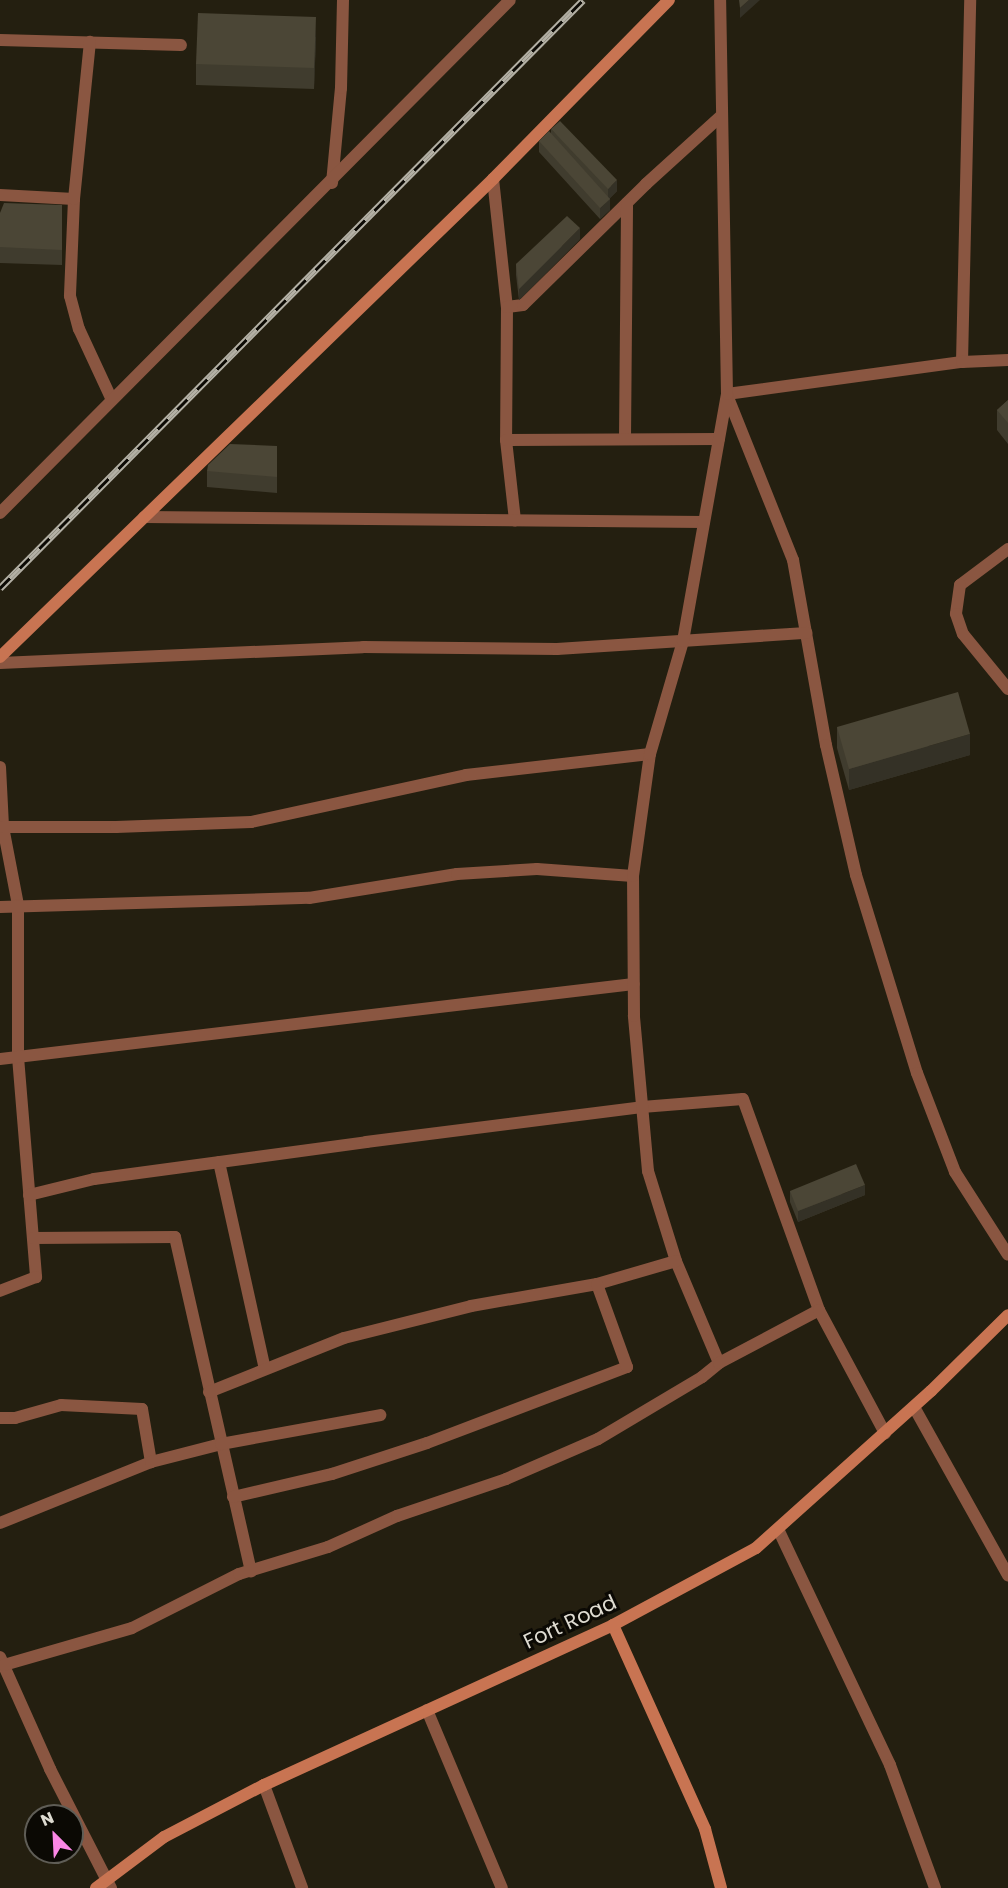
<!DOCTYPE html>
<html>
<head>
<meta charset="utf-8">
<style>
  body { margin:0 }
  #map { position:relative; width:1008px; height:1888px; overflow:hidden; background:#241f10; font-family:Poppins,sans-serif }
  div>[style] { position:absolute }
  .street>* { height:12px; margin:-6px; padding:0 6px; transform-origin:6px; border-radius:6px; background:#8a5641 }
  .secondary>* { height:12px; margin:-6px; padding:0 6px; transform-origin:6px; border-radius:6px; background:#c87452 }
  .rail>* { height:7px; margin-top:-3.5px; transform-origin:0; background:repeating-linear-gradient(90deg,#0b0904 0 14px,#b3b0a5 0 28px); box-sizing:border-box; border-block:2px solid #b3b0a5 }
  .wall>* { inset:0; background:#403c2e }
  .shaded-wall>* { inset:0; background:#343126 }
  .building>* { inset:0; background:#4b4636 }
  span { translate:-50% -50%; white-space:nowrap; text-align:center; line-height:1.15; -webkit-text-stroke:6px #0b0904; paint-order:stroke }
  .street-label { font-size:21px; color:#dedbd1 }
  .north { position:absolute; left:24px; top:1804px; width:60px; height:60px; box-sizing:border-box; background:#0b0904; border:2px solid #5f5d56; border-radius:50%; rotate:336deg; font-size:16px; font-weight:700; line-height:24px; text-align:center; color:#dedbd1 }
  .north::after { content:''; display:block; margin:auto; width:21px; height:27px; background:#fb87e6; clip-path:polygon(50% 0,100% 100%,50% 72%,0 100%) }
</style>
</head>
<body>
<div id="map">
  <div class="street">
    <div style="left:0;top:40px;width:181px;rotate:1.6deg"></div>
    <div style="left:493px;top:179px;width:129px;rotate:83.8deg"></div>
    <div style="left:507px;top:307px;width:133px;rotate:90.4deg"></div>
    <div style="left:506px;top:440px;width:81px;rotate:83.6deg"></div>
    <div style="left:332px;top:183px;width:95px;rotate:-84.6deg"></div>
    <div style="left:341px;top:88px;width:88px;rotate:-88.7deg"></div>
    <div style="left:0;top:195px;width:74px;rotate:3.1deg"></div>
    <div style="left:74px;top:199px;width:97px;rotate:92.4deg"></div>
    <div style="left:70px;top:296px;width:34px;rotate:75deg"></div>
    <div style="left:79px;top:329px;width:78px;rotate:65.1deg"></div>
    <div style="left:74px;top:199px;width:158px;rotate:-84.2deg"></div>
    <div style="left:507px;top:307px;width:16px;rotate:-7deg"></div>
    <div style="left:523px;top:305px;width:173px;rotate:-44.5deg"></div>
    <div style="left:646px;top:184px;width:101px;rotate:-42.2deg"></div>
    <div style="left:962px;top:362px;width:362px;rotate:-88.7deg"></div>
    <div style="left:727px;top:394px;width:237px;rotate:-7.8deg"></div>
    <div style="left:962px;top:362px;width:46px;rotate:-2.5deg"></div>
    <div style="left:727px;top:395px;width:178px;rotate:68.2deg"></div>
    <div style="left:793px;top:560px;width:188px;rotate:79.9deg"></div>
    <div style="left:826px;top:745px;width:133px;rotate:77deg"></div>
    <div style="left:856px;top:875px;width:207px;rotate:72.9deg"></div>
    <div style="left:917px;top:1073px;width:106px;rotate:69deg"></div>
    <div style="left:955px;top:1172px;width:98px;rotate:57.4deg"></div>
    <div style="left:625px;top:438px;width:235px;rotate:-89.5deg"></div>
    <div style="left:506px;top:440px;width:213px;rotate:-0.3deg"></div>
    <div style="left:0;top:513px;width:723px;rotate:-45.17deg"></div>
    <div style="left:144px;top:517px;width:560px;rotate:0.51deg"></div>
    <div style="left:1008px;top:549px;width:60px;rotate:143.1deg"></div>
    <div style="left:960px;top:585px;width:29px;rotate:98deg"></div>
    <div style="left:956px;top:614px;width:21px;rotate:71deg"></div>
    <div style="left:963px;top:634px;width:71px;rotate:50.7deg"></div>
    <div style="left:0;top:663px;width:363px;rotate:-2.5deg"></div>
    <div style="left:363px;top:647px;width:194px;rotate:0.6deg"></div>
    <div style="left:557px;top:649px;width:250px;rotate:-3.7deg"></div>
    <div style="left:0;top:767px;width:60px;rotate:87.1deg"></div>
    <div style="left:3px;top:827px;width:79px;rotate:79.1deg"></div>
    <div style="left:18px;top:905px;width:152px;rotate:90deg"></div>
    <div style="left:18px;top:1057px;width:221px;rotate:85.3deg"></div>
    <div style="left:36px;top:1277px;width:39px;rotate:159deg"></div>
    <div style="left:3px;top:827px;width:113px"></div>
    <div style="left:116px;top:827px;width:135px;rotate:-2.1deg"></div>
    <div style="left:251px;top:822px;width:220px;rotate:-12.3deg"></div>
    <div style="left:466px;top:775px;width:185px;rotate:-6.5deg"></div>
    <div style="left:0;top:907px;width:309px;rotate:-1.7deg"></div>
    <div style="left:309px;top:898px;width:150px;rotate:-9.2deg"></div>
    <div style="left:457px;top:874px;width:80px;rotate:-3.6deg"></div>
    <div style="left:537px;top:869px;width:96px;rotate:4.2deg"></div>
    <div style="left:0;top:1059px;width:638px;rotate:-6.75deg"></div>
    <div style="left:219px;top:1162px;width:212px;rotate:77.5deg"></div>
    <div style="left:29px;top:1195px;width:67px;rotate:-13.8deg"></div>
    <div style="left:94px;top:1179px;width:275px;rotate:-7.7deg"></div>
    <div style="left:366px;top:1142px;width:278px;rotate:-7.2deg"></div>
    <div style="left:642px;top:1107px;width:101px;rotate:-4.5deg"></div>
    <div style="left:743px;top:1099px;width:224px;rotate:70.2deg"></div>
    <div style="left:33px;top:1238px;width:142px;rotate:-0.4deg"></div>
    <div style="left:175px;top:1237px;width:343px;rotate:77.2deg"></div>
    <div style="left:719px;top:1363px;width:111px;rotate:-112.9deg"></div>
    <div style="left:676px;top:1261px;width:94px;rotate:-107.3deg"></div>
    <div style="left:648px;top:1171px;width:156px;rotate:-95.2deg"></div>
    <div style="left:634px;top:1016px;width:140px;rotate:-90.4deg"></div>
    <div style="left:633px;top:876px;width:123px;rotate:-82.1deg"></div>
    <div style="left:650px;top:754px;width:118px;rotate:-73.7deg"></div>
    <div style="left:683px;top:641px;width:251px;rotate:-79.9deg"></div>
    <div style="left:727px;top:394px;width:394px;rotate:-91deg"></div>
    <div style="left:209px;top:1392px;width:145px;rotate:-21.8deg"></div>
    <div style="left:344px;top:1338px;width:131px;rotate:-14.1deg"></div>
    <div style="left:471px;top:1306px;width:128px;rotate:-9.9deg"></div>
    <div style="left:597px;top:1284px;width:82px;rotate:-16.2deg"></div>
    <div style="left:914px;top:1407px;width:193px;rotate:60.8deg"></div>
    <div style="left:0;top:1418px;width:15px"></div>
    <div style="left:15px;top:1418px;width:48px;rotate:-15.8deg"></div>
    <div style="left:61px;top:1405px;width:81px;rotate:2.8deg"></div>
    <div style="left:142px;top:1409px;width:54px;rotate:80.4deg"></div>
    <div style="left:233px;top:1497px;width:102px;rotate:-13.1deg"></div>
    <div style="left:332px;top:1474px;width:100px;rotate:-18.1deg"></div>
    <div style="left:427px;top:1443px;width:214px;rotate:-20.8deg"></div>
    <div style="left:627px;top:1367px;width:88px;rotate:-109.9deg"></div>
    <div style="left:0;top:1523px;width:163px;rotate:-22deg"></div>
    <div style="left:151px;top:1462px;width:72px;rotate:-14.4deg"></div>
    <div style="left:221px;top:1444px;width:162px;rotate:-10.3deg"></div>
    <div style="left:778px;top:1529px;width:261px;rotate:64.6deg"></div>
    <div style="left:890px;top:1765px;width:131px;rotate:69.9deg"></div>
    <div style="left:0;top:1657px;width:123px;rotate:65.9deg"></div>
    <div style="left:50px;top:1769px;width:134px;rotate:62.9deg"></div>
    <div style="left:4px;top:1665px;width:133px;rotate:-16.1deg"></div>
    <div style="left:132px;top:1628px;width:120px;rotate:-26.8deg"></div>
    <div style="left:239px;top:1574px;width:93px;rotate:-16.9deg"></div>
    <div style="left:328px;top:1547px;width:76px;rotate:-24.2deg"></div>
    <div style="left:397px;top:1516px;width:115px;rotate:-18.7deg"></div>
    <div style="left:506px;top:1479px;width:100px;rotate:-23.5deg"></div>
    <div style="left:598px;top:1439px;width:121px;rotate:-30.8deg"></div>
    <div style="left:702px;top:1377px;width:22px;rotate:-39deg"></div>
    <div style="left:719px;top:1363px;width:113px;rotate:-27.9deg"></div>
    <div style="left:819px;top:1310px;width:140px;rotate:61.8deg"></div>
    <div style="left:427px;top:1710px;width:193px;rotate:67.2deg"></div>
    <div style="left:264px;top:1785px;width:110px;rotate:69.7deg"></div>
  </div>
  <div class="secondary">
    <div style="left:0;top:657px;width:687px;rotate:-44.11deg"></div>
    <div style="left:493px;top:179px;width:251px;rotate:-45.5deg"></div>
    <div style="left:613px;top:1625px;width:224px;rotate:65.7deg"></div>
    <div style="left:705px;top:1829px;width:61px;rotate:74.8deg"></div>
    <div style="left:96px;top:1888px;width:85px;rotate:-36.9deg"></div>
    <div style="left:164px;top:1837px;width:113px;rotate:-27.5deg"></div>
    <div style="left:264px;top:1785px;width:384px;rotate:-24.6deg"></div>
    <div style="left:613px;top:1625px;width:162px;rotate:-28.3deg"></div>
    <div style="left:756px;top:1548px;width:235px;rotate:-41.9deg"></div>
    <div style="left:931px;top:1391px;width:108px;rotate:-44.6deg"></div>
  </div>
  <div class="rail">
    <div style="left:0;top:588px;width:828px;rotate:-45.24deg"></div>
  </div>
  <div class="wall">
    <div style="clip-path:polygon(316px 37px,314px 89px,196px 85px,196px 64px)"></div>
    <div style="clip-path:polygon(551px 129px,617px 191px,610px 198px,610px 210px,600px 219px,539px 152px,539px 141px,551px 133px)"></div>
    <div style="clip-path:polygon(62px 205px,62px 265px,0 263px,0 213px)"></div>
    <div style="clip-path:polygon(580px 239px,519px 300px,516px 275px,516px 264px)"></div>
    <div style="clip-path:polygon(1008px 400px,1008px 444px,997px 430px,997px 410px)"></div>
    <div style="clip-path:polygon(277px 446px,277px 493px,207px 487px,207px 471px)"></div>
    <div style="clip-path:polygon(837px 727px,970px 755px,849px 790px,837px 748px)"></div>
    <div style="clip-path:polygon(790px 1191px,865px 1195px,798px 1222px,790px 1202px)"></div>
  </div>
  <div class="shaded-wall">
    <div style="clip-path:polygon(749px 0,760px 0,740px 18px,740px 8px)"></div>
    <div style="clip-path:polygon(316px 17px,316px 37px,314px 89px,314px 68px)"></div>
    <div style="clip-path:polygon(617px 180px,617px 191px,608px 200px,608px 189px)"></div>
    <div style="clip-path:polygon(610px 199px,610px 210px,600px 219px,600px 208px)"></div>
    <div style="clip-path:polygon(580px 228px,580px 239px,519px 300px,519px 289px)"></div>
    <div style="clip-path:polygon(970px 734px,970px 755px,849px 790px,849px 769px)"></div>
    <div style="clip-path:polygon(865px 1185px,865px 1195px,798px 1222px,798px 1211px)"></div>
  </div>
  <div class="building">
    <div style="clip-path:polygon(739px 0,749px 0,740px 8px)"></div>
    <div style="clip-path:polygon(198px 13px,316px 17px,314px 68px,196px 64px)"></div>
    <div style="clip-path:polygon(560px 121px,617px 180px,608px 189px,551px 129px)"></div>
    <div style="clip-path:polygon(549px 131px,610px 199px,600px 208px,539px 141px)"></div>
    <div style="clip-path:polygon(4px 203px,62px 205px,62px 250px,0 247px,0 213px)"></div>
    <div style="clip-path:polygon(567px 216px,580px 228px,519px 289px,516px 264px)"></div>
    <div style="clip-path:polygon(1008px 400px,1008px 423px,997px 410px)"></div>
    <div style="clip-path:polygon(230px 444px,277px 446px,277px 477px,207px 471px,208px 465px)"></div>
    <div style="clip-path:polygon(958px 692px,970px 734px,849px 769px,837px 727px)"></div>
    <div style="clip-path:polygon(856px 1164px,865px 1185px,798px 1211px,790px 1191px)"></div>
  </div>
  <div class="street-label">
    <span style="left:570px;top:1622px;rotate:-25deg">Fort Road</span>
  </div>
  <div class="north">N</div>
</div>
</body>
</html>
